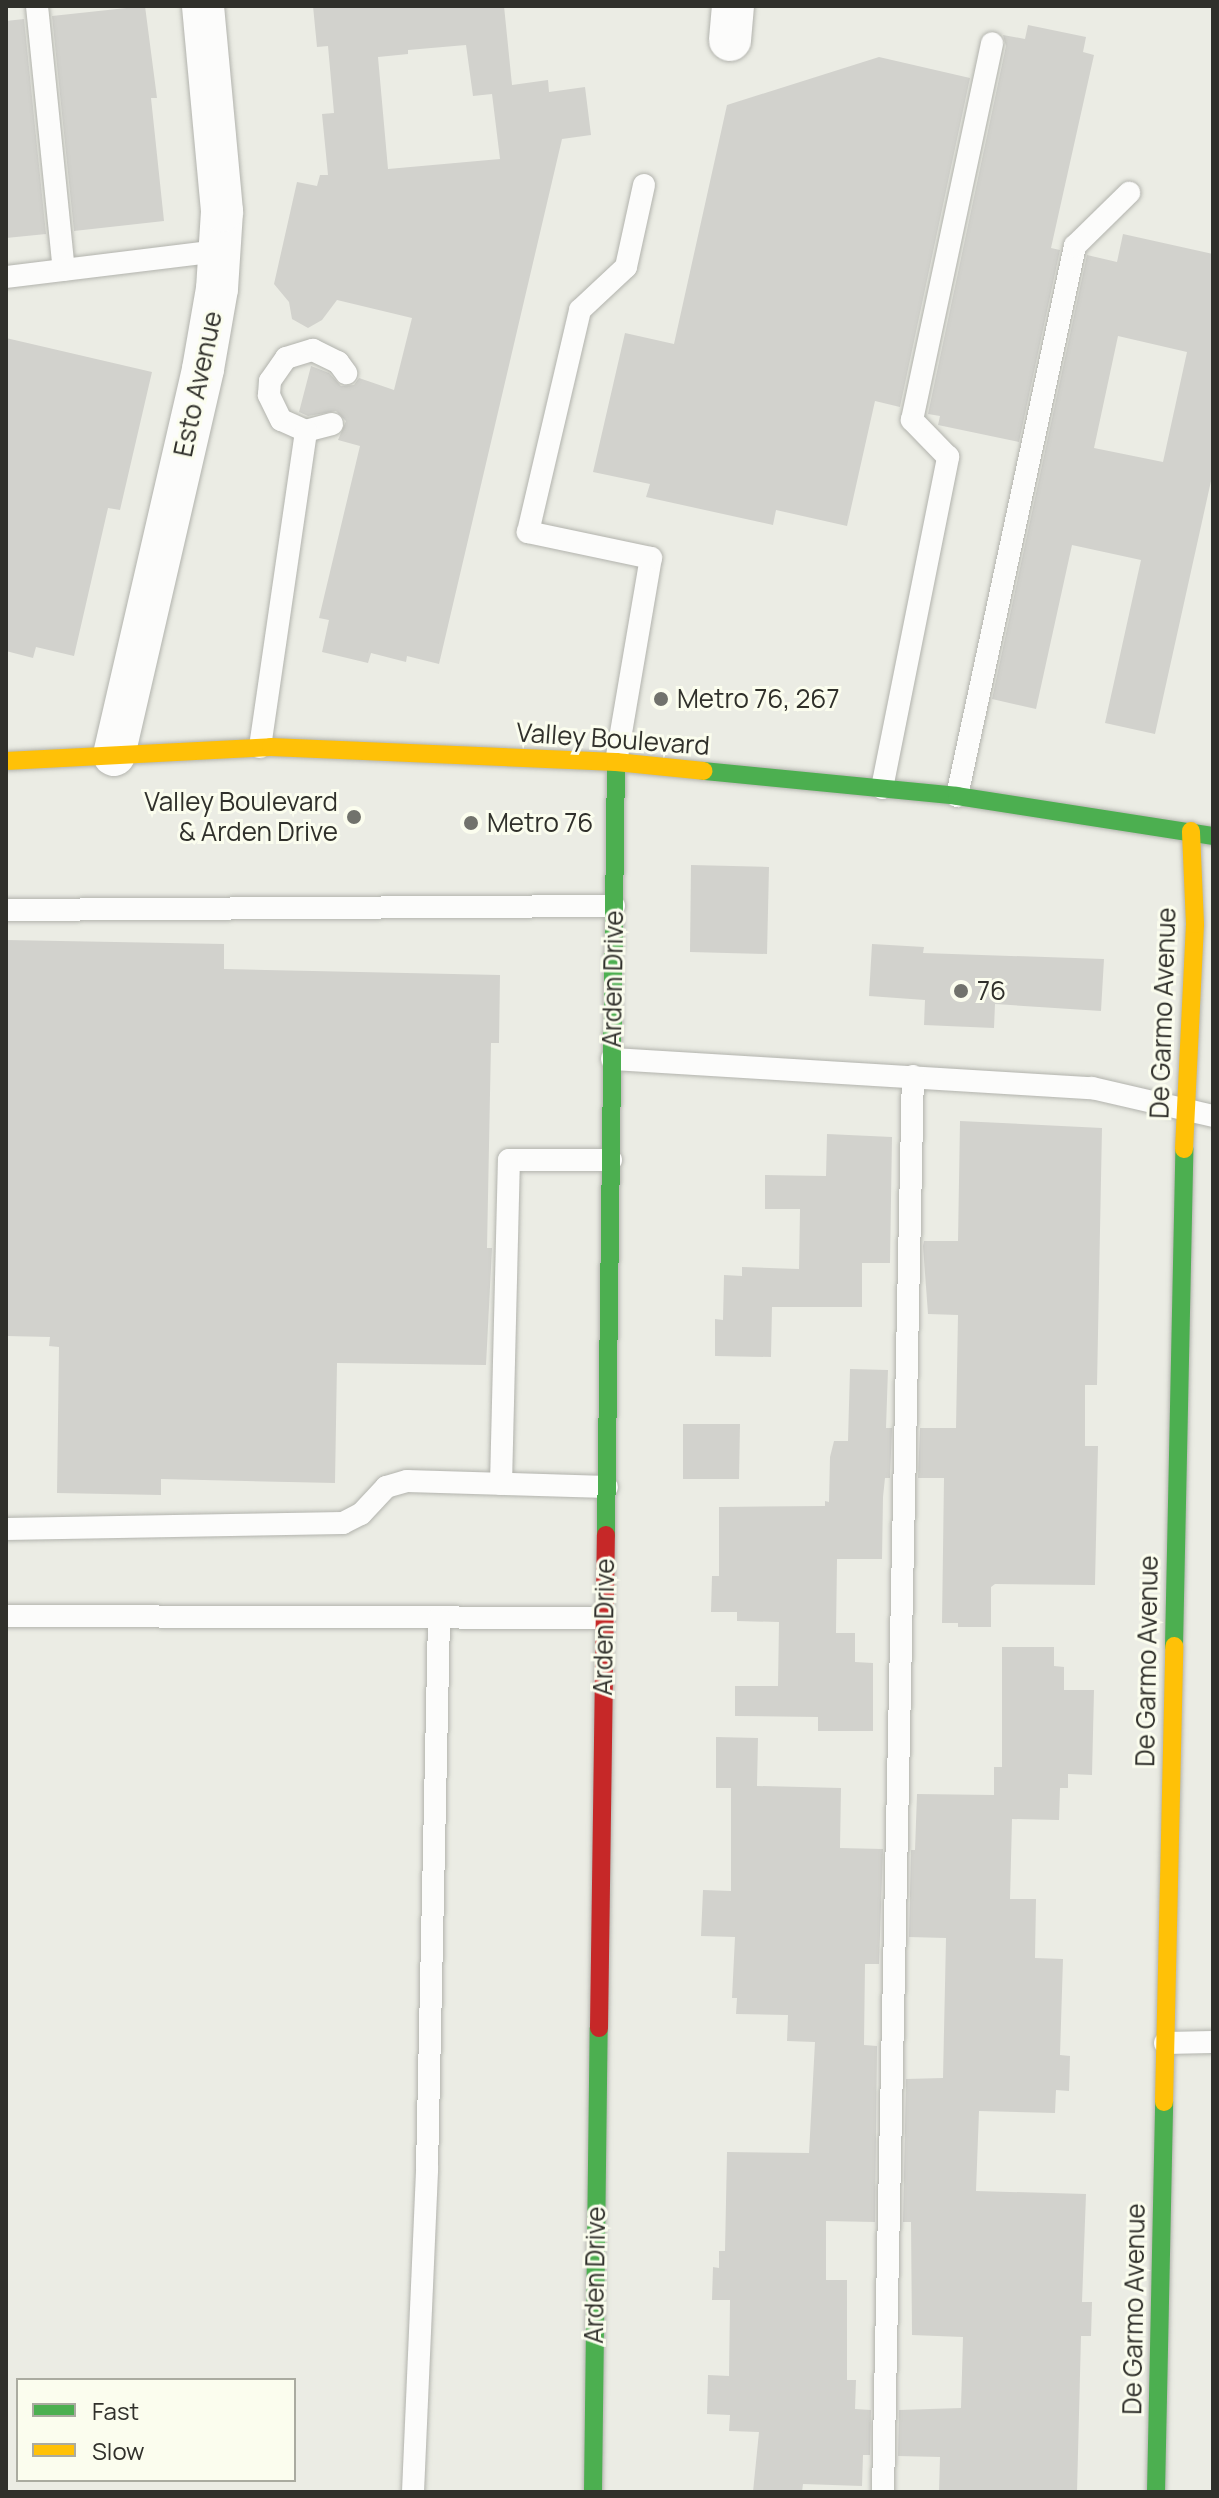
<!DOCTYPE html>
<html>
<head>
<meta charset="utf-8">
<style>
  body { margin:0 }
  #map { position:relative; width:1219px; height:2498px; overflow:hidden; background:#ebece4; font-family:Manrope,sans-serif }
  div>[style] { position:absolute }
  .building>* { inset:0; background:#d2d2cd }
  .roads { filter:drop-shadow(0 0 2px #b2b3ad) drop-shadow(0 0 2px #b2b3ad) }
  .lane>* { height:22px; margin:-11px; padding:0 11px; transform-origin:11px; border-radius:11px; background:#fcfcfb }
  .street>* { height:42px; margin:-21px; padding:0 21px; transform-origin:21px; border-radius:21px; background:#fcfcfb }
  .fast>* { height:18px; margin:-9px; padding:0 9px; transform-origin:9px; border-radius:9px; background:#4caf50 }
  .slow>* { height:18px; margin:-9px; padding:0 9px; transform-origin:9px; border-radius:9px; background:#ffc107 }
  .jam>* { height:18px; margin:-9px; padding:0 9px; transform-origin:9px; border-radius:9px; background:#c62828 }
  .dots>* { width:22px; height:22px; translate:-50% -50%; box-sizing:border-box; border:4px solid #fbfdee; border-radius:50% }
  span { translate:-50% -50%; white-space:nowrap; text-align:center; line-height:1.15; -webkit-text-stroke:6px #fbfdee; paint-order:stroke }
  .street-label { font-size:26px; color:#30302b }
  .poi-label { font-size:26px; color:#30302b }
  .left { translate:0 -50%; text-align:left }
  .right { translate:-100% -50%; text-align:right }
  .frame { position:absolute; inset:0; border:8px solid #30302b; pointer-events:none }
  .legend { position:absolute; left:16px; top:2378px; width:280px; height:104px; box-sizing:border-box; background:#fbfdee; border:2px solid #aaaba0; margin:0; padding:10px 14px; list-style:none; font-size:24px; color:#30302b }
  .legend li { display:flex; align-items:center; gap:16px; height:40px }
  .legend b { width:40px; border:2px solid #aaaba0 }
</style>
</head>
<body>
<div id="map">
  <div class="building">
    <div style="clip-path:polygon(145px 6px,157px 98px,151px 98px,164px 221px,74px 231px,52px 16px)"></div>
    <div style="clip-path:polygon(evenodd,313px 6px,504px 6px,512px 85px,548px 80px,549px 92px,585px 87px,591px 135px,562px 139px,439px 664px,407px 656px,406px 662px,371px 653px,368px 663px,322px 652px,329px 620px,319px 618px,360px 446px,338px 440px,346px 421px,336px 411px,308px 416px,299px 412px,311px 366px,329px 373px,341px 386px,354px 385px,359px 378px,394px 390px,412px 318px,337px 300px,322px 320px,308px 328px,292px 319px,289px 302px,274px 284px,297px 182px,317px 186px,320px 175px,328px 175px,322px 114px,334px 113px,328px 46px,317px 47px,313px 6px,466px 45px,473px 96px,492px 94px,500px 159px,388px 169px,378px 57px,408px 54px,408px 50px,466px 45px)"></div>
    <div style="clip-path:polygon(24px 19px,46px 234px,6px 238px,6px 21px)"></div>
    <div style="clip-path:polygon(1028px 25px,1086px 37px,1083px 52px,1094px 55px,1051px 248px,1060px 250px,1019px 442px,938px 425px,940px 416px,928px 414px,1006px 46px,1003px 35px,1025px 39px)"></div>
    <div style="clip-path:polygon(879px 57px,970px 78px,900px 407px,875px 401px,847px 526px,776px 510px,773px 525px,646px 497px,650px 484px,593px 472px,625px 333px,674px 344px,727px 105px)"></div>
    <div style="clip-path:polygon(evenodd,1123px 234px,1213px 254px,1213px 472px,1155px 734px,1105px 723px,1141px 560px,1072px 545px,1036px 709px,992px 699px,1087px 255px,1117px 262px,1123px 234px,1118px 336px,1187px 352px,1163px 462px,1094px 448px,1118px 336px)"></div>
    <div style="clip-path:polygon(6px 338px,152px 372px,120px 510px,108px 508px,74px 656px,36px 647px,33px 658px,6px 651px)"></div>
    <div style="clip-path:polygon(691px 865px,769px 867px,767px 954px,690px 952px)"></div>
    <div style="clip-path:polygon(6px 940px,224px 944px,224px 969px,500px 975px,499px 1043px,491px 1043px,487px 1248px,492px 1248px,486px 1365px,337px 1363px,335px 1483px,161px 1479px,161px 1495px,57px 1493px,59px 1347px,49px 1346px,50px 1337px,6px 1336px)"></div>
    <div style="clip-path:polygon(872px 944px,924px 947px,923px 953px,1104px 959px,1101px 1011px,995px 1004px,994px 1028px,924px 1025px,925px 1000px,869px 996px)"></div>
    <div style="clip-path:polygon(960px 1121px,1102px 1128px,1097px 1385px,1085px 1385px,1085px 1446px,1098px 1446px,1095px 1585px,995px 1584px,991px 1587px,991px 1627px,958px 1627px,958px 1623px,942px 1623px,944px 1478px,918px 1478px,920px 1428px,956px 1428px,958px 1315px,928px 1314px,923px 1246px,924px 1241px,958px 1241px)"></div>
    <div style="clip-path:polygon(827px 1134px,892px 1137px,890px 1263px,862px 1263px,862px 1307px,772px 1307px,771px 1357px,715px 1356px,715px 1319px,723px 1320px,724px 1275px,742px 1276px,742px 1267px,799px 1269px,800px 1209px,765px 1209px,765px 1175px,826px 1176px)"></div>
    <div style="clip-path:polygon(850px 1369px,888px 1370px,886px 1428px,892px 1428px,890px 1478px,885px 1478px,883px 1497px,882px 1559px,837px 1559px,836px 1633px,855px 1633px,855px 1662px,873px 1663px,873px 1731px,818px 1731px,818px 1717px,735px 1716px,735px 1686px,778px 1686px,779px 1622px,737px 1621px,737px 1612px,711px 1612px,712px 1576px,719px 1576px,719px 1507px,825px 1506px,825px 1501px,829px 1502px,830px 1457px,834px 1441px,848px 1441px)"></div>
    <div style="clip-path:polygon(683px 1424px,740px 1424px,739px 1479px,683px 1479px)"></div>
    <div style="clip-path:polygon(1002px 1647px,1054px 1647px,1054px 1666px,1064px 1667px,1064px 1690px,1094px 1690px,1092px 1775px,1068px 1774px,1068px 1788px,1060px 1788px,1059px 1820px,1012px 1819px,1010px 1899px,1036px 1899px,1035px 1958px,1063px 1959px,1060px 2055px,1070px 2056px,1069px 2091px,1056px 2090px,1055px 2113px,979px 2111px,976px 2191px,1086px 2194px,1082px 2302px,1092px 2302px,1091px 2336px,1081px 2336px,1077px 2492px,939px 2492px,940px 2457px,898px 2456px,899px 2410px,961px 2408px,963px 2337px,912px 2335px,911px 2222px,903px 2222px,906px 2079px,943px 2078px,946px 1938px,909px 1937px,911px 1850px,915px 1850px,917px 1794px,994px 1795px,994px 1767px,1002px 1767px)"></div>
    <div style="clip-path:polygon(716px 1737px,758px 1738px,757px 1786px,841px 1788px,840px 1848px,883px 1849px,879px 1964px,865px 1964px,864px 2045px,877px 2046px,875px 2222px,826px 2221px,826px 2280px,847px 2280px,847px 2380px,856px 2380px,855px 2409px,871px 2410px,870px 2455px,863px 2455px,862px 2486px,803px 2484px,802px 2492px,753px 2492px,759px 2432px,729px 2431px,730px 2415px,707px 2414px,708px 2375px,729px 2376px,730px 2300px,712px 2300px,713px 2267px,719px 2268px,719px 2251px,725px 2251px,727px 2152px,809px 2153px,815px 2042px,787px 2041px,788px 2015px,736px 2014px,737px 1998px,732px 1998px,735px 1937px,701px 1936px,703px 1890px,731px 1891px,731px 1788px,716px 1788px)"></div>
  </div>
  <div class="roads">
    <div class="lane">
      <div style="left:37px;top:6px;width:265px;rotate:84.2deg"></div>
      <div style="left:6px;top:277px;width:215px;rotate:-7deg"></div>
      <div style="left:332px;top:424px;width:27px;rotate:165deg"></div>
      <div style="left:306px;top:431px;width:27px;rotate:-156deg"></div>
      <div style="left:281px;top:420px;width:28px;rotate:-116deg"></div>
      <div style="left:269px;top:395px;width:14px;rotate:-86deg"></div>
      <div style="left:270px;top:381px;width:28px;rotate:-55deg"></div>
      <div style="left:286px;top:358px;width:28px;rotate:-17deg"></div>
      <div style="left:313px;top:350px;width:28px;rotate:26deg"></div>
      <div style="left:338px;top:362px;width:14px;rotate:54deg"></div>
      <div style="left:260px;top:747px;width:319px;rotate:-81.7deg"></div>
      <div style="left:616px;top:762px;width:207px;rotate:-80.3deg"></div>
      <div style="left:651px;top:558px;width:126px;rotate:-168.1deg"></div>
      <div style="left:528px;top:532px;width:228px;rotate:-76.8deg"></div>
      <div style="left:580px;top:310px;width:63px;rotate:-43.1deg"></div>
      <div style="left:626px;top:267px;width:84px;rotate:-77.6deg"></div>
      <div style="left:882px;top:788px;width:338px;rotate:-78.7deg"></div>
      <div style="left:948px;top:457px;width:52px;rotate:-134.2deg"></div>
      <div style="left:912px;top:420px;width:385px;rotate:-78deg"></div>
      <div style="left:957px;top:796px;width:563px;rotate:-77.89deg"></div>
      <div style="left:1075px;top:246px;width:76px;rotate:-44.5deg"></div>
      <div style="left:6px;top:910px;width:608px;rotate:-0.38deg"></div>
      <div style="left:612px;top:1059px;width:481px;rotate:3.5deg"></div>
      <div style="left:1092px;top:1088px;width:124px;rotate:13deg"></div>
      <div style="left:501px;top:1484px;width:324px;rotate:-88.6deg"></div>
      <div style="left:509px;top:1160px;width:102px"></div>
      <div style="left:6px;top:1529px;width:337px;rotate:-1deg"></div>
      <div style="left:343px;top:1523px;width:20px;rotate:-27deg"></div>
      <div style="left:361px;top:1514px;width:37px;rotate:-47deg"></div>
      <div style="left:386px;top:1487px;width:22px;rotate:-16deg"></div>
      <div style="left:407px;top:1481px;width:200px;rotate:1.7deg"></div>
      <div style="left:6px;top:1616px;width:598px;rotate:0.19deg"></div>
      <div style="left:1165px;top:2043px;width:48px;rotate:-1.2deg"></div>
      <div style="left:413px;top:2492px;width:323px;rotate:-87.5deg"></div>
      <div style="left:427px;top:2169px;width:551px;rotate:-88.75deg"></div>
      <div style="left:883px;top:2492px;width:1416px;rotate:-88.79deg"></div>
    </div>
    <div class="street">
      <div style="left:730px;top:40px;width:34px;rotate:-85deg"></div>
      <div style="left:114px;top:755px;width:396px;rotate:-77deg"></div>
      <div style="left:203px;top:369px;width:81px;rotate:-80.1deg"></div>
      <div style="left:217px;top:289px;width:78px;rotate:-86.3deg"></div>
      <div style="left:222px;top:211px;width:206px;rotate:-95.3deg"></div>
    </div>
    <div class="fast">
      <div style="left:704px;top:771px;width:254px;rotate:5.6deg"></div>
      <div style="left:957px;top:796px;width:259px;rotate:8.9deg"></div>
      <div style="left:606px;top:1535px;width:773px;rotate:-89.26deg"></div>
      <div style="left:1174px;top:1646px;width:497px;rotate:-88.8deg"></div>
      <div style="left:593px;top:2492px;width:464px;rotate:-89.3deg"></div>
      <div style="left:1156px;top:2492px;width:390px;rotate:-88.8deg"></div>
    </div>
    <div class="slow">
      <div style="left:6px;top:761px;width:265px;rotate:-3deg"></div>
      <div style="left:271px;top:747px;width:345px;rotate:2.5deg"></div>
      <div style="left:616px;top:762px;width:88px;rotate:5.8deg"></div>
      <div style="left:1184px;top:1149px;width:225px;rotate:-87.2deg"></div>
      <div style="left:1195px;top:924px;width:93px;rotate:-92.5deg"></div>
      <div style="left:1164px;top:2102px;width:456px;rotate:-88.7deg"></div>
    </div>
    <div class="jam">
      <div style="left:599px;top:2028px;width:493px;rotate:-89.2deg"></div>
    </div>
  </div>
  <div class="dots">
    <div style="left:661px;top:699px;background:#71726c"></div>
    <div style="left:354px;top:817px;background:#71726c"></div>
    <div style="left:471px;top:823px;background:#71726c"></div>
    <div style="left:961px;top:991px;background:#71726c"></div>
  </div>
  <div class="street-label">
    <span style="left:198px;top:384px;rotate:-78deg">Esto Avenue</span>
    <span style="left:613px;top:739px;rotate:4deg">Valley Boulevard</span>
    <span style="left:613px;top:979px;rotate:-89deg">Arden Drive</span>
    <span style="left:1163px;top:1013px;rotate:-88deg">De Garmo Avenue</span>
    <span style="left:604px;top:1627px;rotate:-89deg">Arden Drive</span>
    <span style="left:1147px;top:1661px;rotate:-89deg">De Garmo Avenue</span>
    <span style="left:595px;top:2275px;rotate:-89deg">Arden Drive</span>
    <span style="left:1134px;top:2309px;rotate:-89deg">De Garmo Avenue</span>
  </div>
  <div class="poi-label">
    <span class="left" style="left:677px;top:699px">Metro 76, 267</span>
    <span class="right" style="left:338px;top:817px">Valley Boulevard<br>&amp; Arden Drive</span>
    <span class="left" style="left:487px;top:823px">Metro 76</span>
    <span class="left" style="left:977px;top:991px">76</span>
  </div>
  <div class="frame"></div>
  <ul class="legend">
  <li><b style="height:10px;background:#4caf50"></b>Fast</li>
  <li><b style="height:10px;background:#ffc107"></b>Slow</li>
  </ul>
</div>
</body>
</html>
